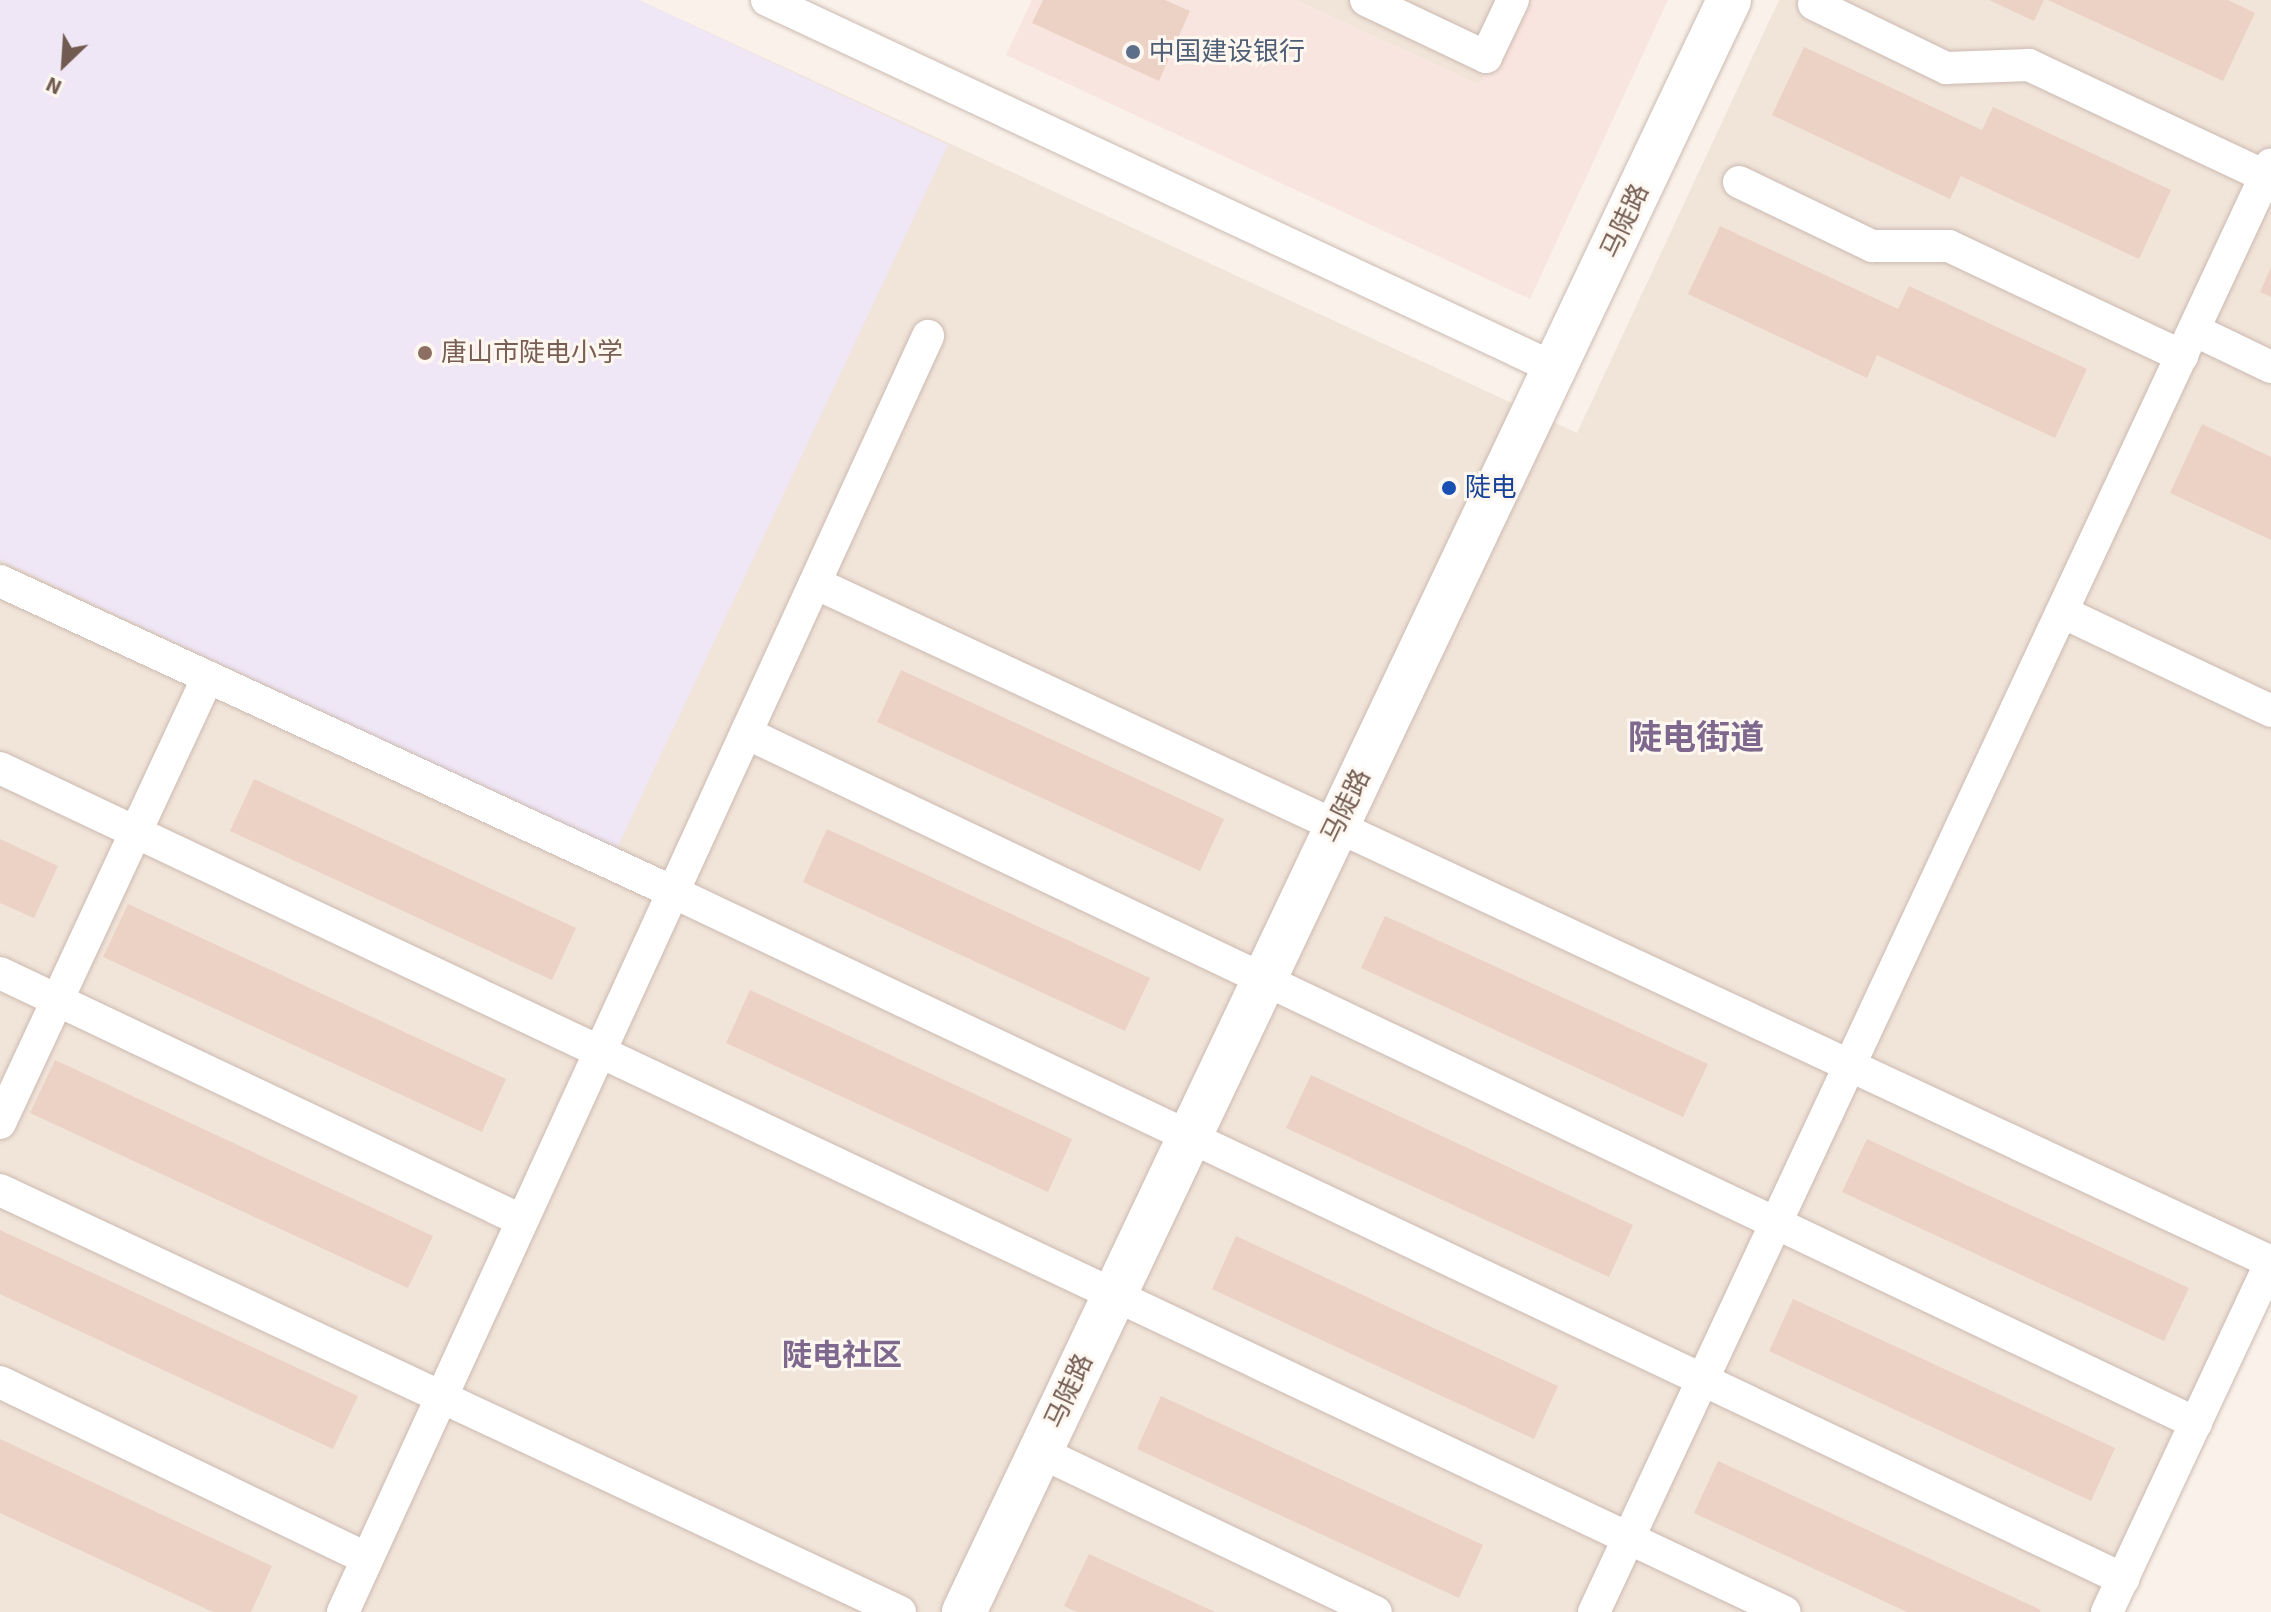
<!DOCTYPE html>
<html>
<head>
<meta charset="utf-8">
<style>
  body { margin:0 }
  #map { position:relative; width:2271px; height:1612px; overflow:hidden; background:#faf2ea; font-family:"Source Sans 3","Noto Sans SC",sans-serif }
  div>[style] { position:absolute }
  .residential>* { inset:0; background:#f1e4d9 }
  .commercial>* { inset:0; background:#f9e5df }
  .education>* { inset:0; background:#efe6f6 }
  .building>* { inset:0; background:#ecd2c5 }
  .roads { filter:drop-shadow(0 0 2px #cbbab1) drop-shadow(0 0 2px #cbbab1) }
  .street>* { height:32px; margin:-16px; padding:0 16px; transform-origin:16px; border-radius:16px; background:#fff }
  .secondary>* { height:44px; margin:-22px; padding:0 22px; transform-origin:22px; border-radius:22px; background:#fff }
  .dots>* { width:22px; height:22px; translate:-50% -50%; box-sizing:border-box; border:4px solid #fdf7f0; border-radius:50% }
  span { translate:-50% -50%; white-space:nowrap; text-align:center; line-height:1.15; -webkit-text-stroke:6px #fdf7f0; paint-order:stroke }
  .service-label { font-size:26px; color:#4e5e75 }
  .left { translate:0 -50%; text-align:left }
  .street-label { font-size:26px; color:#715a50 }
  .education-label { font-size:26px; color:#785e54 }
  .transit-label { font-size:26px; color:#164399 }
  .quarter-label { font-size:30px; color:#7e688d; font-weight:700 }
  .district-label { font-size:34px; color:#7e688d; font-weight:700 }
  .north { position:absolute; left:24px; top:24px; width:80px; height:80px; -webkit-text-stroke:6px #fdf7f0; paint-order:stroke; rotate:205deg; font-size:22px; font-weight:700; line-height:32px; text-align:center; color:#715a50 }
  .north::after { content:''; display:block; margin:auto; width:28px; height:36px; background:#715a50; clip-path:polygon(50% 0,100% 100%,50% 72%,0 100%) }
</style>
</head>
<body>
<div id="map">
  <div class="residential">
    <div style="clip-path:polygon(0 0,639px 0,1577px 433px,1779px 0,2271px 0,2271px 1290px,2120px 1612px,0 1612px)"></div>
    <div style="clip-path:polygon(1295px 0,1520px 0,1480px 85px)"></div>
  </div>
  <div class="commercial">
    <div style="clip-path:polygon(1032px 0,1295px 0,1480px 85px,1520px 0,1668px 0,1530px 299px,1006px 55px)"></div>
  </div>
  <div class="education">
    <div style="clip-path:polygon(0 0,639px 0,948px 145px,616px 850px,0 560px)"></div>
  </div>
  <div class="building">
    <div style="clip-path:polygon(1043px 0,1165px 0,1190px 11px,1159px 81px,1032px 23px)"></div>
    <div style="clip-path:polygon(1989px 0,2044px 0,2034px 21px)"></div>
    <div style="clip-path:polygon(2048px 0,2228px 0,2255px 13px,2223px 81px)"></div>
    <div style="clip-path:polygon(1804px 47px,1982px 130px,1993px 107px,2171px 190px,2139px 259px,1961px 176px,1950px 199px,1772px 115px)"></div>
    <div style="clip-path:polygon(1720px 226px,1898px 309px,1909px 286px,2087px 369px,2055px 438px,1877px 355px,1867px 378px,1688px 294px)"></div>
    <div style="clip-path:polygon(2271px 267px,2271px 297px,2260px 292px)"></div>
    <div style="clip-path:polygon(2202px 424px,2271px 457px,2271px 540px,2170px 493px)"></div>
    <div style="clip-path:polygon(901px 670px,1224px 819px,1200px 871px,877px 722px)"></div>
    <div style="clip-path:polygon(254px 779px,576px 928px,552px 980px,230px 831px)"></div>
    <div style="clip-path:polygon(827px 829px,1150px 978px,1125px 1031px,803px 882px)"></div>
    <div style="clip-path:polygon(0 839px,58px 866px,34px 918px,0 903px)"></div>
    <div style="clip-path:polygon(128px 904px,506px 1079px,482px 1132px,103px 957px)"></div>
    <div style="clip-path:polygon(1385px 916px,1708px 1064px,1683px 1117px,1361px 968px)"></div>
    <div style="clip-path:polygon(750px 990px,1072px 1139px,1048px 1192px,726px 1043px)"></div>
    <div style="clip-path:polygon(55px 1060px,433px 1236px,408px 1288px,30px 1113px)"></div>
    <div style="clip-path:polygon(1311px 1075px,1633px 1225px,1609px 1277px,1286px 1128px)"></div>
    <div style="clip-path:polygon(1867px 1139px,2189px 1288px,2164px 1341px,1842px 1192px)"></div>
    <div style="clip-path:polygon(0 1230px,358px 1396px,333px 1449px,0 1294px)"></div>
    <div style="clip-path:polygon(1236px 1236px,1558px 1386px,1534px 1439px,1212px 1289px)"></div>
    <div style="clip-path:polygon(1793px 1299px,2115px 1448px,2091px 1501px,1769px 1351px)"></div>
    <div style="clip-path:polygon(1161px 1396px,1483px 1545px,1459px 1598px,1137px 1449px)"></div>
    <div style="clip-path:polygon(0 1439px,272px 1566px,251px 1612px,213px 1612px,0 1513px)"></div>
    <div style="clip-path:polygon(1718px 1461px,2041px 1610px,2040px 1612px,1907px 1612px,1694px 1513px)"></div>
    <div style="clip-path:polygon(1089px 1554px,1215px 1612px,1077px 1612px,1064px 1606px)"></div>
  </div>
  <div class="roads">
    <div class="street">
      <div style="left:767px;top:0;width:871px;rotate:25.06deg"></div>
      <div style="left:1366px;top:0;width:133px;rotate:25.4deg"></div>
      <div style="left:1486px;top:57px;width:63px;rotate:-64.7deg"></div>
      <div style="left:1814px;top:4px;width:147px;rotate:25.9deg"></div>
      <div style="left:1946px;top:68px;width:83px;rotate:-2.1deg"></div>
      <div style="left:2029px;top:65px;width:261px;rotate:25.2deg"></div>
      <div style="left:1739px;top:182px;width:148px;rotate:25.7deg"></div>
      <div style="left:1872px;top:246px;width:77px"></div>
      <div style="left:1949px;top:246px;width:258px;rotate:25.3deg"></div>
      <div style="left:2194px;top:330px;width:85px;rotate:25.7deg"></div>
      <div style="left:0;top:581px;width:741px;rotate:24.8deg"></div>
      <div style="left:673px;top:892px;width:1605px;rotate:25.35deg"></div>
      <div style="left:815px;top:583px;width:1607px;rotate:25deg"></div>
      <div style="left:2062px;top:612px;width:231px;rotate:25.3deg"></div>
      <div style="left:746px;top:733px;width:1606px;rotate:25.45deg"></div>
      <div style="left:0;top:768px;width:1974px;rotate:25.31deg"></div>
      <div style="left:0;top:973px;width:577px;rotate:25.37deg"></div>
      <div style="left:0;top:1123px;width:492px;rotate:-65deg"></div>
      <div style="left:0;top:1190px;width:994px;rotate:25.12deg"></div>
      <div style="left:0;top:1382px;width:407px;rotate:25.7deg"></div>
      <div style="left:1040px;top:1452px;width:372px;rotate:25.5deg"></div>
      <div style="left:343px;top:1612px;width:1404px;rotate:-65.37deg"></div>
      <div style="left:1594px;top:1612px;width:1598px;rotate:-64.94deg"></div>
      <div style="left:2107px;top:1612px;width:387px;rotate:-64.9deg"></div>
    </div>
    <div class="secondary">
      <div style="left:964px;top:1612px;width:1784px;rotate:-64.61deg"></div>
    </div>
  </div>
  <div class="dots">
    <div style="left:1133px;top:52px;background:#5c6f8a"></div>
    <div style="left:425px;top:353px;background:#8d6e63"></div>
    <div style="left:1449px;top:488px;background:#1a4fb4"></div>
  </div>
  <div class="service-label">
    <span class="left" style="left:1149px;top:52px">中国建设银行</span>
  </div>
  <div class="street-label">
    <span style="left:1625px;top:221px;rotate:-65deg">马陡路</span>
    <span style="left:1346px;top:806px;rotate:-64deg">马陡路</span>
    <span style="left:1069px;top:1391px;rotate:-65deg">马陡路</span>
  </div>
  <div class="education-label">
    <span class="left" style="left:441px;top:353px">唐山市陡电小学</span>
  </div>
  <div class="transit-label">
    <span class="left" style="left:1465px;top:488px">陡电</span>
  </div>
  <div class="quarter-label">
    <span style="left:842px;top:1356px">陡电社区</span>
  </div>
  <div class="district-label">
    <span style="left:1696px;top:739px">陡电街道</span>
  </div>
  <div class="north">N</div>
</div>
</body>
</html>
